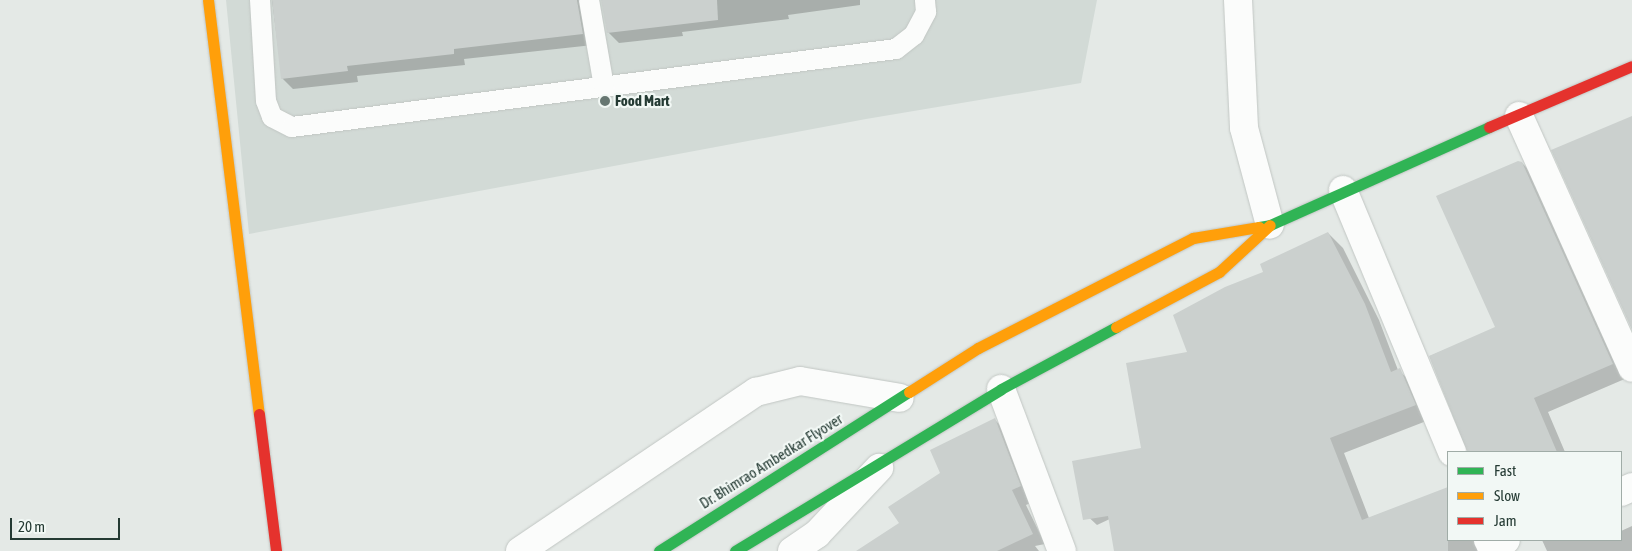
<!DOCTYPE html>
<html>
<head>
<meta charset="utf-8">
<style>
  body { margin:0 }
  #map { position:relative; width:1632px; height:551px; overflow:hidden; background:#e4e9e6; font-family:"Asap Condensed",sans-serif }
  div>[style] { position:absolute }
  .built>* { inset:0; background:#d2dad6 }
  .shadow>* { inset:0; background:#0003 }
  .building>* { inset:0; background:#cbd0ce }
  .roads { filter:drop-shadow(0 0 1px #c1c6c3) drop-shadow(0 0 1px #c1c6c3) }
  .lane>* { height:20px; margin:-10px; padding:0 10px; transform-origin:10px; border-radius:10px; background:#fbfcfb }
  .street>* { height:28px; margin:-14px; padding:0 14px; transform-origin:14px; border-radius:14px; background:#fbfcfb }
  .fast>* { height:11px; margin:-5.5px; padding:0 5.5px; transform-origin:5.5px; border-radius:5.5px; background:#30b455 }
  .slow>* { height:11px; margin:-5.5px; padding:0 5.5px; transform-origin:5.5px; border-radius:5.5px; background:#ff9f0a }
  .jam>* { height:11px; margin:-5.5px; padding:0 5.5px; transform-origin:5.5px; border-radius:5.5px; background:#e5322d }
  .dots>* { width:14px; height:14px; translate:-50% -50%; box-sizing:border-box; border:2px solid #f2f8f5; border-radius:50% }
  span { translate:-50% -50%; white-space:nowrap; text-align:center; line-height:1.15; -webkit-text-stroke:4.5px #f2f8f5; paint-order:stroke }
  .poi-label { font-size:15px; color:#243a33; font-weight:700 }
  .left { translate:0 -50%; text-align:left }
  .street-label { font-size:15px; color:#243a33 }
  .legend { position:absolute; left:1447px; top:451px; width:175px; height:90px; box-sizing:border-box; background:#f2f8f5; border:1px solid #a0aca7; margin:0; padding:6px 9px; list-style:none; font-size:15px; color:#243a33 }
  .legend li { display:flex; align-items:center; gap:10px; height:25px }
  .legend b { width:25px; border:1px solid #a0aca7 }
  .scale { position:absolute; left:10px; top:518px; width:110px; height:22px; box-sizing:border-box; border:2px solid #243a33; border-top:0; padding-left:6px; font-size:15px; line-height:18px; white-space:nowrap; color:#243a33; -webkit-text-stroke:4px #f2f8f5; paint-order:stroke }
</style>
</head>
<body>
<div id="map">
  <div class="built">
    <div style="clip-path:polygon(226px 0,1097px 0,1081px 83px,866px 119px,249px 234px)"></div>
  </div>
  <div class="shadow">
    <div style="clip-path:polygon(272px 0,597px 0,593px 45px,464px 59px,465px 65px,357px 76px,358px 82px,293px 89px,282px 78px)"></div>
    <div style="clip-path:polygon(602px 0,860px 0,860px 5px,788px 15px,789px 19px,682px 32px,683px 36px,619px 43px,608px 32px)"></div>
    <div style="clip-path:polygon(1522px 163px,1537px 178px,1627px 378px,1548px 412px,1565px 452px,1469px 452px,1430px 356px,1497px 328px)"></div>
    <div style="clip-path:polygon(1328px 233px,1343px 248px,1379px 320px,1398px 370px,1414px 384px,1429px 420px,1344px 453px,1369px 518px,1448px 488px,1448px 540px,1528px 540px,1496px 540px,1488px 551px,1245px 551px,1197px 478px,1097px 525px,1082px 511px,1143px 449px,1189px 353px,1265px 272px)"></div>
    <div style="clip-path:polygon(995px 420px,1010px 435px,1035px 501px,1026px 505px,1045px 544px,1035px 546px,1039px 551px,858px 551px,900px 524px,942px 473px)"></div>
    <div style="clip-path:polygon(1632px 526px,1632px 551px,1547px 551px,1542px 540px,1621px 540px,1621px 531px)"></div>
  </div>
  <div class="building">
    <div style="clip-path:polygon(272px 0,577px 0,583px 34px,454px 49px,454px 54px,347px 66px,348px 71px,281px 79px)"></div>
    <div style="clip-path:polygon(601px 0,717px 0,718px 20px,607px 33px)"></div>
    <div style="clip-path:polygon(1632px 116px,1632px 330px,1551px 150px)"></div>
    <div style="clip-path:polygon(1518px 161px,1522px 162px,1613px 364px,1534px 398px,1557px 452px,1467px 452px,1429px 356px,1495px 327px,1436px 196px)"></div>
    <div style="clip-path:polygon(1328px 232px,1365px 304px,1391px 372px,1400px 368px,1416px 405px,1330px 438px,1362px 520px,1448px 487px,1448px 551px,1114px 551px,1108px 516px,1083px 520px,1072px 461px,1141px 448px,1126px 363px,1187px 352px,1173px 315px,1225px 287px,1263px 272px,1260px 264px)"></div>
    <div style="clip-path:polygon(995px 418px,1021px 486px,1012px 490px,1033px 534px,997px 551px,856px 551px,899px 523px,888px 507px,940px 473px,930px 450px)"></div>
  </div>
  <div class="roads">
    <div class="lane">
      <div style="left:260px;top:0;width:101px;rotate:86.6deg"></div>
      <div style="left:266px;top:101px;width:17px;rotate:69deg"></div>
      <div style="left:272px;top:117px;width:22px;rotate:27deg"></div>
      <div style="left:292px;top:127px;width:609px;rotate:-7.36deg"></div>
      <div style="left:896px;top:49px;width:23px;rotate:-38deg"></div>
      <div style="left:914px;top:35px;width:26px;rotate:-62deg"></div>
      <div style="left:926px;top:12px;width:12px;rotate:-95deg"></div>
      <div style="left:589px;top:0;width:88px;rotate:80.2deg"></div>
    </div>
    <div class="street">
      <div style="left:1238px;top:0;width:128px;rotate:87.3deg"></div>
      <div style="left:1244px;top:128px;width:100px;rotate:75deg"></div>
      <div style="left:1519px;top:116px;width:276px;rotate:65.8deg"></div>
      <div style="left:1343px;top:190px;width:284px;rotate:67.4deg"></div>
      <div style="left:1001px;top:389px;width:173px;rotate:69.4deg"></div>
      <div style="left:1621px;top:492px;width:12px;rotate:-24deg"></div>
      <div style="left:1488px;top:540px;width:7px;rotate:63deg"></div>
      <div style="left:1491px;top:546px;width:16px;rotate:-22deg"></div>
      <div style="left:520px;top:551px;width:285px;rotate:-34deg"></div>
      <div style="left:756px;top:392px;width:45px;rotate:-14deg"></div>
      <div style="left:800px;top:381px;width:101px;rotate:9.6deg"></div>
      <div style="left:792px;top:551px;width:30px;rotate:-34deg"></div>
      <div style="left:817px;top:534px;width:91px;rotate:-46.8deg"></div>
    </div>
    <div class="fast">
      <div style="left:1259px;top:227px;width:11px;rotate:-10deg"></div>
      <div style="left:1270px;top:225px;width:240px;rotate:-24.1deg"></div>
      <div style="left:659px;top:551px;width:296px;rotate:-32.5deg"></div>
      <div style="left:735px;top:551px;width:311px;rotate:-31.3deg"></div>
      <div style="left:1001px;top:389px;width:131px;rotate:-28.3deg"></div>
    </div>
    <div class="slow">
      <div style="left:208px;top:0;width:417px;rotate:83deg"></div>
      <div style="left:1116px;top:327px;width:117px;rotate:-28.1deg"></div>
      <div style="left:1219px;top:272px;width:69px;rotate:-42.7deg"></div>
      <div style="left:909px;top:392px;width:82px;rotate:-32.5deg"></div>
      <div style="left:978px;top:348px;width:242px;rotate:-27.1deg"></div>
      <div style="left:1193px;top:238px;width:67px;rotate:-9.5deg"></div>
    </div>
    <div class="jam">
      <div style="left:1489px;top:127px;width:155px;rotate:-23.1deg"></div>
      <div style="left:259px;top:414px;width:138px;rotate:82.9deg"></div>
    </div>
  </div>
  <div class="dots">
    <div style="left:605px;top:101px;background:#677772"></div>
  </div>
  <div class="poi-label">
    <span class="left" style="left:615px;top:101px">Food Mart</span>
  </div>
  <div class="street-label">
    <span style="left:771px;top:461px;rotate:-32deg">Dr. Bhimrao Ambedkar Flyover</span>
  </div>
  <ul class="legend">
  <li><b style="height:6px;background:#30b455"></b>Fast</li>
  <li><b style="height:6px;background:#ff9f0a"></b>Slow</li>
  <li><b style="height:6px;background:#e5322d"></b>Jam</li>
  </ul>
  <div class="scale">20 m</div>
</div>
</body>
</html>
